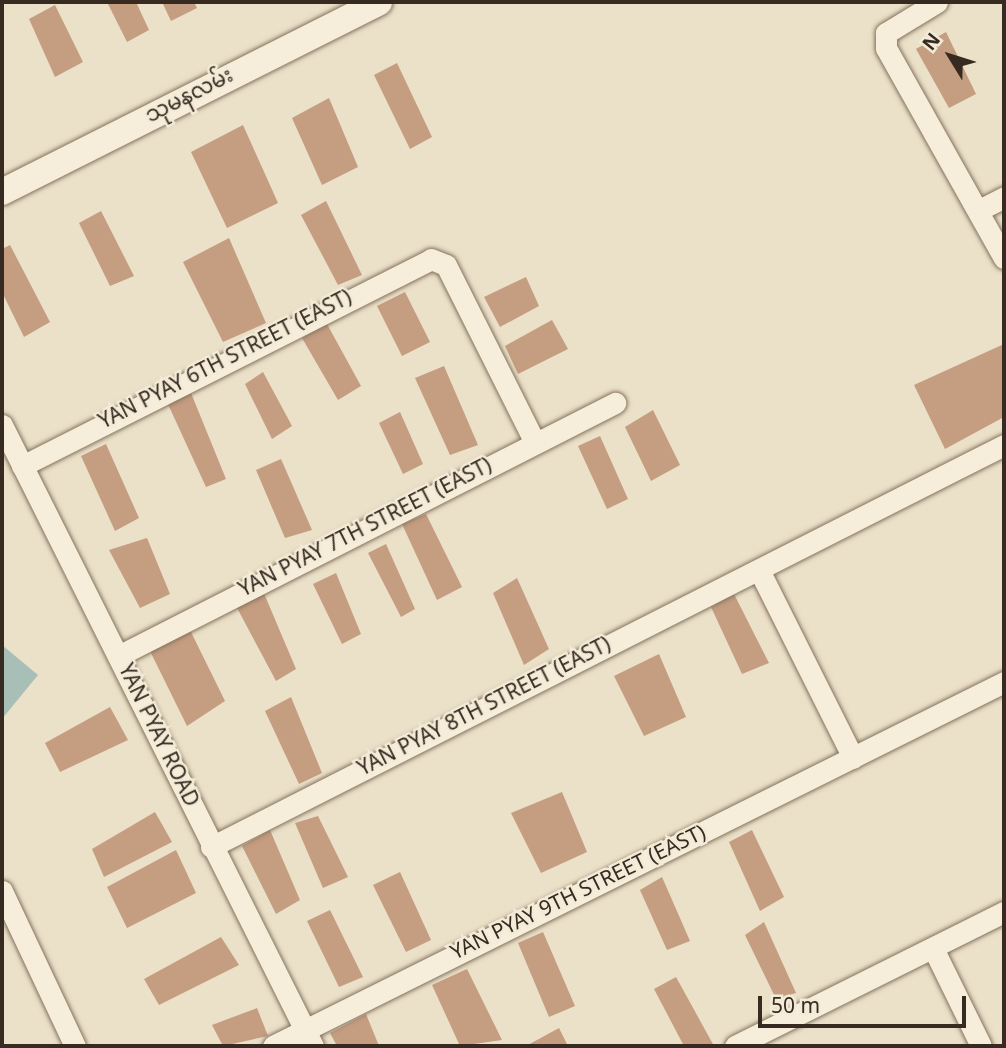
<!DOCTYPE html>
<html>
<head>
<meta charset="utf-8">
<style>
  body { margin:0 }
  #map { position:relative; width:1006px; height:1048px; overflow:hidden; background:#ebe0c8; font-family:Georgia,"Noto Sans Myanmar",serif }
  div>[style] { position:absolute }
  .water>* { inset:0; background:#a8bfb8 }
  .building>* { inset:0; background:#c59d81 }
  .roads { filter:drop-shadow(0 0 2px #85735e) drop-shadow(0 0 2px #85735e) }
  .minor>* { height:21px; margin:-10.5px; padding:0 10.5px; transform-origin:10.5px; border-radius:10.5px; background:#f6eeda }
  .tertiary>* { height:26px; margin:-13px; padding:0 13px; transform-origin:13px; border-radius:13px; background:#f6eeda }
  span { translate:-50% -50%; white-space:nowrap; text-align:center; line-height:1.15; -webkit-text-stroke:5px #f3ebd7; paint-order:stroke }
  .street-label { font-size:21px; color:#372b21 }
  .frame { position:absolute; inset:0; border:4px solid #372b21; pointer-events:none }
  .north { position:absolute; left:915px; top:21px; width:70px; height:70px; -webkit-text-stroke:5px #f3ebd7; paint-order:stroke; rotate:308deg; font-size:19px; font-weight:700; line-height:28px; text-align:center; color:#372b21 }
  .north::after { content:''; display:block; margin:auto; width:24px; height:32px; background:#372b21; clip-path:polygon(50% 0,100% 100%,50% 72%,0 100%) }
  .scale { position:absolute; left:758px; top:996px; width:208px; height:32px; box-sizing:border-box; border:4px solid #372b21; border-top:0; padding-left:9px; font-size:21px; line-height:24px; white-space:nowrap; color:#372b21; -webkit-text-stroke:5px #f3ebd7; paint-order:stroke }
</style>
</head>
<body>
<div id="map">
  <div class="water">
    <div style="clip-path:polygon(2px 645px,38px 675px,2px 719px)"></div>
  </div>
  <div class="building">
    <div style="clip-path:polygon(107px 2px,136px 2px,149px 30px,127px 42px)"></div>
    <div style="clip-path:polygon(162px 2px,194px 2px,197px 8px,171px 21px)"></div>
    <div style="clip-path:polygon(55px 5px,83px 62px,55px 77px,29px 19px)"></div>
    <div style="clip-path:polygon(946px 32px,976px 94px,949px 108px,916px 49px)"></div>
    <div style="clip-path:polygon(397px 63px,432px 137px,410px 149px,374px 75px)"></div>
    <div style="clip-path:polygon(329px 98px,358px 167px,322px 185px,292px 118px)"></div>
    <div style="clip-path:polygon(243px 125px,278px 203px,227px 228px,191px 152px)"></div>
    <div style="clip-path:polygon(326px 201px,362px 275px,338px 285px,301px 215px)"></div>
    <div style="clip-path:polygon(101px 211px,134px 276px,110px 286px,79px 223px)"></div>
    <div style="clip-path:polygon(229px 238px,266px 323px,223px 342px,183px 262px)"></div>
    <div style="clip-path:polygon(10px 245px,50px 322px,24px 337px,2px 292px,2px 249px)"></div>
    <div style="clip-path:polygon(526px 277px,539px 306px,500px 327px,484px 297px)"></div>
    <div style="clip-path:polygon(405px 292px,430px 342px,402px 356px,377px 306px)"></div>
    <div style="clip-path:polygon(552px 320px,568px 349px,518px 374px,505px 346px)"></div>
    <div style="clip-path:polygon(327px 324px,361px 386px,338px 400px,302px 338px)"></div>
    <div style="clip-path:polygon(1004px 344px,1004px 417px,945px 449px,914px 385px)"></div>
    <div style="clip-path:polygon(444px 366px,478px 445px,450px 455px,415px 378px)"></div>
    <div style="clip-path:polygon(263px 372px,292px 426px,272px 439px,245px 384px)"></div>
    <div style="clip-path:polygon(191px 393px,226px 479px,206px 487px,167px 402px)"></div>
    <div style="clip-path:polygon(653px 410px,680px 465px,651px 481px,625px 427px)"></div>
    <div style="clip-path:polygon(400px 412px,423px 464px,403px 474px,379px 423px)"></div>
    <div style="clip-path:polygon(600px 436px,628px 499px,607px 509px,578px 446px)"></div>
    <div style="clip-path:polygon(106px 444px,139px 518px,115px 531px,81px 456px)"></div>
    <div style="clip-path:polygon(281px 459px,312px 530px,285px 538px,256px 470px)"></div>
    <div style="clip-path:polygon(426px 514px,462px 587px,437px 600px,402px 524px)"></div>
    <div style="clip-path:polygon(147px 538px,170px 594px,140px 608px,109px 550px)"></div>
    <div style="clip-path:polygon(386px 544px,415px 609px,401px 617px,368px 553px)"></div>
    <div style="clip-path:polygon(336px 573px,361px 634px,342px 644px,313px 584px)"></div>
    <div style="clip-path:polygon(517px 578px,549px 649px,524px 665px,493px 593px)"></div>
    <div style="clip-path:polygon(263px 591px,296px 669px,276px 681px,236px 606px)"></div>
    <div style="clip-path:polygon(734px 594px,769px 663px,742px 674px,711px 607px)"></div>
    <div style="clip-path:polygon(190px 630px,225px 701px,187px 726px,150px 651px)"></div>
    <div style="clip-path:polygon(659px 654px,686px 717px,644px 736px,614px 676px)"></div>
    <div style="clip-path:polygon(291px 697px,322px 773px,299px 784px,265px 711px)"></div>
    <div style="clip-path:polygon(110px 707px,128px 740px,60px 772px,45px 743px)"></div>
    <div style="clip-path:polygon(562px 792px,587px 852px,541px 873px,511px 813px)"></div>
    <div style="clip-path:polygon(155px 812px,172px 842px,104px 877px,92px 849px)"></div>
    <div style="clip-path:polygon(318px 816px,348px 877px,323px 888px,295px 823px)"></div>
    <div style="clip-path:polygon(270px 830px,300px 900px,276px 914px,242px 846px)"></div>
    <div style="clip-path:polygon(752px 830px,784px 897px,760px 911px,729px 842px)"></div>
    <div style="clip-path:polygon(176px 850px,196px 893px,127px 928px,107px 887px)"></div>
    <div style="clip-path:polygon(400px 872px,431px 940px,406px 952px,373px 885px)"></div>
    <div style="clip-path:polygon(662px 877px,690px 941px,667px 950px,640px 890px)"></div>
    <div style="clip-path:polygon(330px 910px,363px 977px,339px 987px,307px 921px)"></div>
    <div style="clip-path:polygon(764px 922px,796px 993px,776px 999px,745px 935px)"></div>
    <div style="clip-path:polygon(543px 932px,575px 1006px,549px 1017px,518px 943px)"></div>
    <div style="clip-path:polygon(221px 937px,239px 965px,159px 1005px,144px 979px)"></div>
    <div style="clip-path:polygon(467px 969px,502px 1040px,460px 1046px,432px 985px)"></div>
    <div style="clip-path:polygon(676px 977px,714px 1046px,684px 1046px,654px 989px)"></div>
    <div style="clip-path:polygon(257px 1008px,268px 1036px,223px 1046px,212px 1025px)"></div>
    <div style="clip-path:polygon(366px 1014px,379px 1046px,337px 1046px,330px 1033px)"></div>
    <div style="clip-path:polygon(559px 1028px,568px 1046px,526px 1046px)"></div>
  </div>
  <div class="roads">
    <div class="minor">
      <div style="left:937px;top:2px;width:60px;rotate:148.7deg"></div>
      <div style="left:886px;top:33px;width:15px;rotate:90deg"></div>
      <div style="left:886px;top:48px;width:241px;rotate:60.7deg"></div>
      <div style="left:979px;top:210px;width:28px;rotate:-27deg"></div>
      <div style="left:2px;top:425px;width:695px;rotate:63.4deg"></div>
      <div style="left:22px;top:466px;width:458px;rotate:-26.8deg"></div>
      <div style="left:431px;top:259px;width:16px;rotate:22deg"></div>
      <div style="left:446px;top:265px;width:199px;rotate:63.4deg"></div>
      <div style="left:759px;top:570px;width:210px;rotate:63.4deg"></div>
      <div style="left:118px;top:656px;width:558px;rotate:-26.98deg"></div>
      <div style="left:211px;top:847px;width:889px;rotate:-26.88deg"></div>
      <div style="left:2px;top:891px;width:171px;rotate:64.8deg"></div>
      <div style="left:933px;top:948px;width:109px;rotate:63.9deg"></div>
      <div style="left:273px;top:1046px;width:817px;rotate:-26.47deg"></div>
      <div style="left:735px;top:1046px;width:301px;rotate:-26.5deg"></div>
    </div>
    <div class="tertiary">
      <div style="left:2px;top:192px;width:422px;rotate:-26.7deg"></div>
    </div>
  </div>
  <div class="street-label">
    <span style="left:190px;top:97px;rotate:-27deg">သုမနလမ်း</span>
    <span style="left:226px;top:361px;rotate:-27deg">YAN PYAY 6TH STREET (EAST)</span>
    <span style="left:366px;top:529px;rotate:-27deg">YAN PYAY 7TH STREET (EAST)</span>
    <span style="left:485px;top:708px;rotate:-27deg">YAN PYAY 8TH STREET (EAST)</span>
    <span style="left:157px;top:736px;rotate:64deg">YAN PYAY ROAD</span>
    <span style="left:579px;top:894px;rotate:-26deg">YAN PYAY 9TH STREET (EAST)</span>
  </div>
  <div class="frame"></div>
  <div class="north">N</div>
  <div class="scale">50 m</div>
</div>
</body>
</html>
